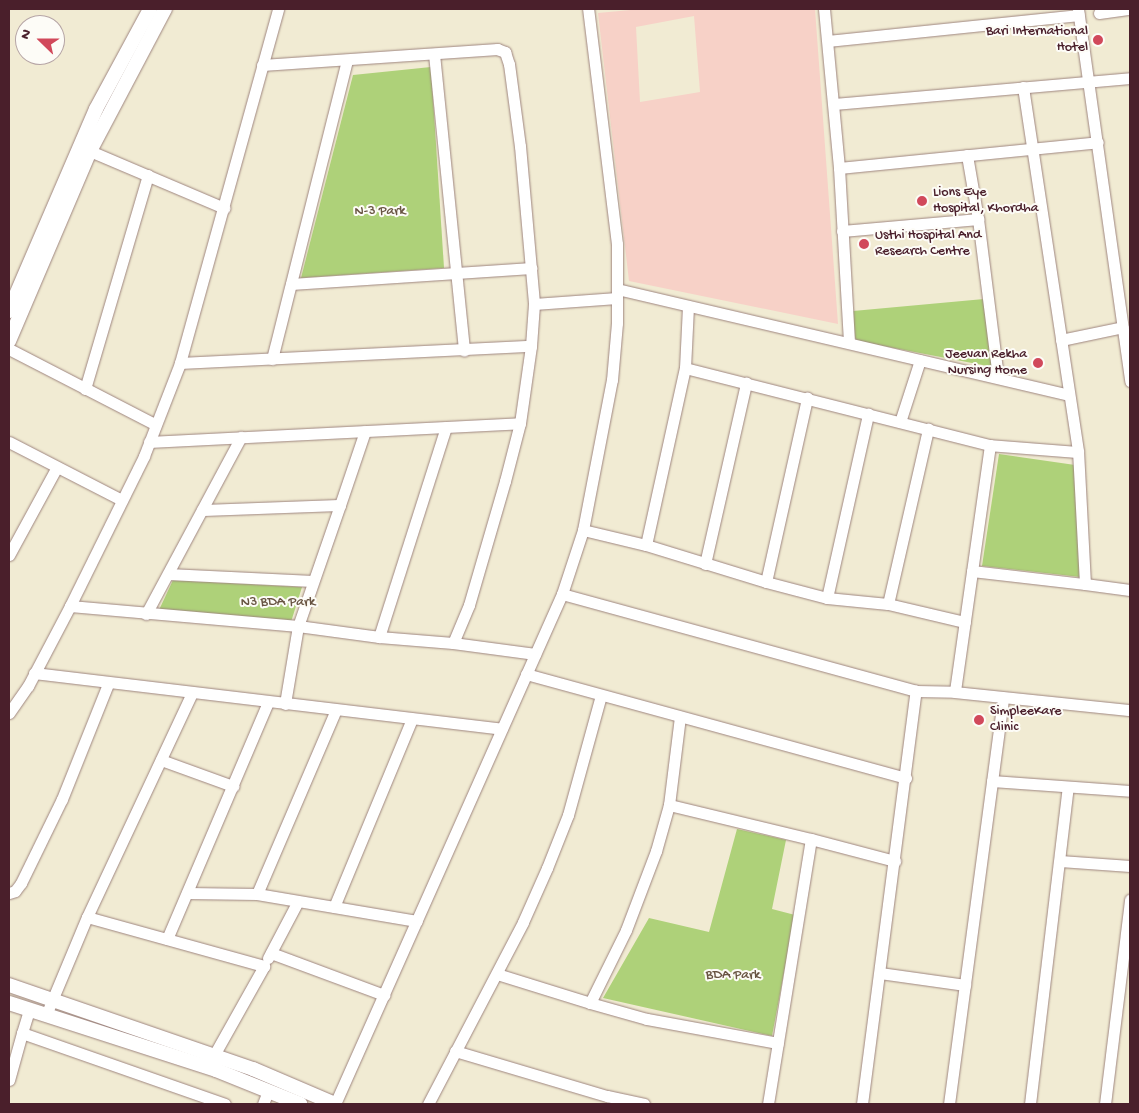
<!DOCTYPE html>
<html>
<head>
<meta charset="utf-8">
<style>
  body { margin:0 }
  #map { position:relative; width:1139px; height:1113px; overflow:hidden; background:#f1ebd3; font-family:"Gochi Hand",sans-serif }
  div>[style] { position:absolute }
  .built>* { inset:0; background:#f7d1c7 }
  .green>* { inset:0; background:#aed179 }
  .roads { filter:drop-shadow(0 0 1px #9e857f) drop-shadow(0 0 1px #9e857f) }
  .minor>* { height:11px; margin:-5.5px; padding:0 5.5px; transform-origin:5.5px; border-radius:5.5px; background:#fff }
  .tertiary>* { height:14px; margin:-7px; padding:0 7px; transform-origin:7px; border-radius:7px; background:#fff }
  .dots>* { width:14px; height:14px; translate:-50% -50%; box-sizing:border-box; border:2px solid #fdfcf7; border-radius:50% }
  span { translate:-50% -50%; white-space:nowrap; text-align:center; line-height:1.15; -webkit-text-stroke:4px #fdfcf7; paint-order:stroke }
  .poi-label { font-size:14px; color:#4a1f2b }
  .right { translate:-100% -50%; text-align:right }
  .left { translate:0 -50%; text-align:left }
  .park-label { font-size:14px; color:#685442 }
  .frame { position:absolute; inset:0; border:10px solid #4a1f2b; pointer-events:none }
  .north { position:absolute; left:15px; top:15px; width:50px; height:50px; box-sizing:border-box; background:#fdfcf7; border:1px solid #b5a4a5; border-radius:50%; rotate:292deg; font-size:14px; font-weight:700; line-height:20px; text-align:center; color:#4a1f2b }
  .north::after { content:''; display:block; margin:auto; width:18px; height:22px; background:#d1495b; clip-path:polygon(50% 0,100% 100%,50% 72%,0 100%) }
</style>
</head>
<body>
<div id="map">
  <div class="built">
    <div style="clip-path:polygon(evenodd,641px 9px,815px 9px,838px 324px,629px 281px,598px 13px,641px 9px,694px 16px,700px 92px,640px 102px,636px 27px,694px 16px)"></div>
  </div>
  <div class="green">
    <div style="clip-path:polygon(431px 67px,444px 268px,301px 278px,353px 75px)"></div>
    <div style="clip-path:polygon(984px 299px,993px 367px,857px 341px,853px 334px,853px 311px)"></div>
    <div style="clip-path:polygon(999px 454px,1075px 465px,1080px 577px,982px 566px)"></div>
    <div style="clip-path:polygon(173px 580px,302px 587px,291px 622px,159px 610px)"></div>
    <div style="clip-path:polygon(737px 829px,786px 840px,772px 909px,795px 915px,772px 1036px,603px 998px,649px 918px,709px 932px)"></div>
  </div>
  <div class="roads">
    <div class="minor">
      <div style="left:824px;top:9px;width:160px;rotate:84.6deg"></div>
      <div style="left:839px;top:168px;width:175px;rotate:86.7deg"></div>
      <div style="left:1078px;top:9px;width:376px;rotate:82deg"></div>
      <div style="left:1099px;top:13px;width:29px;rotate:-8deg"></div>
      <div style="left:828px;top:41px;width:252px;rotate:-5.9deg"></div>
      <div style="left:434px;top:54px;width:298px;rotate:84.2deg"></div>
      <div style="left:262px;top:65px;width:236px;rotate:-3.9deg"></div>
      <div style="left:497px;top:49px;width:9px;rotate:21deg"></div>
      <div style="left:505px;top:52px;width:13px;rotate:72deg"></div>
      <div style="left:509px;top:64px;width:83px;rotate:82.4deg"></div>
      <div style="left:520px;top:146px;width:159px;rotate:84.9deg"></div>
      <div style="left:534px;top:304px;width:83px;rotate:-4.1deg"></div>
      <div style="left:1023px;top:87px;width:369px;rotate:81.4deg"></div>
      <div style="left:1078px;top:452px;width:88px;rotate:-175.5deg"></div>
      <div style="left:990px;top:445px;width:249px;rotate:98.1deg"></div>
      <div style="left:955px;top:692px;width:176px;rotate:5.9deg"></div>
      <div style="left:834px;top:104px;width:297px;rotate:-5deg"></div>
      <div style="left:90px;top:151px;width:146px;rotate:23deg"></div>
      <div style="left:839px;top:168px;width:260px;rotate:-5.7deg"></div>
      <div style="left:978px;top:219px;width:160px;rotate:82.8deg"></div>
      <div style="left:842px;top:231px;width:137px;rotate:-5deg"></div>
      <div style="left:978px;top:219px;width:65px;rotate:-99.8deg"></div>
      <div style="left:291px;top:284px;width:241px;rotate:-3.8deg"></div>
      <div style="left:617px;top:289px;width:464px;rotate:13.2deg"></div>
      <div style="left:1061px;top:340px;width:63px;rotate:-11.8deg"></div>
      <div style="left:531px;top:346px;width:78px;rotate:98.1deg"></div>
      <div style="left:520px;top:423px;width:60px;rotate:104.5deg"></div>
      <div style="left:505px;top:481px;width:129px;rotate:106.2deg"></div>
      <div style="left:469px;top:605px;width:41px;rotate:112.8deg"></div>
      <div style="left:453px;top:643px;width:83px;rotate:7.6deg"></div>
      <div style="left:9px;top:349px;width:165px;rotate:27.3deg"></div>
      <div style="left:272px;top:359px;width:308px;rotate:-75.9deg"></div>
      <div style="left:180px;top:363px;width:351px;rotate:-2.8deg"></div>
      <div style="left:531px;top:346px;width:42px;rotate:-85.9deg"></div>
      <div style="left:685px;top:368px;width:315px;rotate:14.2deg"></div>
      <div style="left:85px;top:389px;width:223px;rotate:-73.6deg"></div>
      <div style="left:900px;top:422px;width:65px;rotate:-72.1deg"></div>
      <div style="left:9px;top:442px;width:127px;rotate:27.2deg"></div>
      <div style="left:149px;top:442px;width:371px;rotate:-2.9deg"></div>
      <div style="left:340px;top:505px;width:78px;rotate:-71.3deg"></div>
      <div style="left:202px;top:510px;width:138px;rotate:-2.1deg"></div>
      <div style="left:340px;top:505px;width:128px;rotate:109.1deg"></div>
      <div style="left:298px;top:626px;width:79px;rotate:99.5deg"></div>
      <div style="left:583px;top:530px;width:65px;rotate:13.4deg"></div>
      <div style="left:646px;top:545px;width:126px;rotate:17.1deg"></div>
      <div style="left:766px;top:582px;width:63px;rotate:14.7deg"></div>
      <div style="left:827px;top:598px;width:61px;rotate:5.6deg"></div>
      <div style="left:888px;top:604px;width:79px;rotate:13.2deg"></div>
      <div style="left:646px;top:545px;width:181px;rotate:-77.6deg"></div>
      <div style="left:685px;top:368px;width:62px;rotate:-87.2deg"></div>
      <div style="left:9px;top:555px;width:100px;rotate:-61.4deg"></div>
      <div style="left:705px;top:564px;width:186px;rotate:-77.2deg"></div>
      <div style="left:972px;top:571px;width:114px;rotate:6.6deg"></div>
      <div style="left:1085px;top:584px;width:132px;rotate:-93deg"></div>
      <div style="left:168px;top:574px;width:145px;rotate:2.8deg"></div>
      <div style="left:766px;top:582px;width:189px;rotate:-77.4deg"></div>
      <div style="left:1085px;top:584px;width:45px;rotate:7.6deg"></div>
      <div style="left:562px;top:594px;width:367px;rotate:15.3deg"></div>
      <div style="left:916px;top:691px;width:39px;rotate:1deg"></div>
      <div style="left:827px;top:598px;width:189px;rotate:-77.4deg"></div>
      <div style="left:888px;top:604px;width:180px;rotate:-77.1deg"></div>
      <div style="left:70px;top:606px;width:229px;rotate:5deg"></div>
      <div style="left:298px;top:626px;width:82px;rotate:7.7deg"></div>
      <div style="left:379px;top:637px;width:74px;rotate:4.6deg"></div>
      <div style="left:146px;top:614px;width:201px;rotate:-61.8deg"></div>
      <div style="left:379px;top:637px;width:220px;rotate:-72.3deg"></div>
      <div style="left:34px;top:673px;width:471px;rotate:6.8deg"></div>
      <div style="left:526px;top:674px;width:394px;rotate:15.3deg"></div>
      <div style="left:9px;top:713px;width:33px;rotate:-55deg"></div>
      <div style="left:28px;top:686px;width:90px;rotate:-62.3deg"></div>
      <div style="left:70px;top:606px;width:167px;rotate:-63.7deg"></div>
      <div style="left:144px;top:456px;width:100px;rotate:-68.8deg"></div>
      <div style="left:180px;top:363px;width:367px;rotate:-74.5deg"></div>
      <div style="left:161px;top:760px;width:77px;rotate:19.9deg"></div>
      <div style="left:992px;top:781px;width:138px;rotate:4.1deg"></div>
      <div style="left:669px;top:805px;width:146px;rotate:13.5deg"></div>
      <div style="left:1060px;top:861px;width:70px;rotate:4.1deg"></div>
      <div style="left:9px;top:893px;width:6px;rotate:-18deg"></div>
      <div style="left:15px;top:891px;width:10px;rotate:-53deg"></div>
      <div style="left:21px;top:883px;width:93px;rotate:-64deg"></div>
      <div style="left:62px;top:799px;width:124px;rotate:-68.2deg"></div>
      <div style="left:187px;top:893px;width:70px;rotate:0.8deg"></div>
      <div style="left:257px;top:894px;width:162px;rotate:9.6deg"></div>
      <div style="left:257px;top:894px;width:200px;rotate:-66.8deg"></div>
      <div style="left:334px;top:907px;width:204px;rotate:-67.5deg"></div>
      <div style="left:87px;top:917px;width:184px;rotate:15.5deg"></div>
      <div style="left:264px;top:966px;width:102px;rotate:119.3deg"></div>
      <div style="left:167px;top:939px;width:258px;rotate:-66.9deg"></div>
      <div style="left:271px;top:953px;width:121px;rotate:20.4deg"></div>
      <div style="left:268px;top:958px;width:64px;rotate:-62.2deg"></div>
      <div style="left:880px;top:973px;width:86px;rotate:8deg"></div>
      <div style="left:497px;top:974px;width:97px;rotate:17.3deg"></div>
      <div style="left:590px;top:1003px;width:81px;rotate:-63.7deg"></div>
      <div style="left:626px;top:930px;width:85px;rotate:-69.2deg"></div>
      <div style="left:656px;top:851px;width:48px;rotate:-74.2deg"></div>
      <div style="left:669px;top:805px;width:89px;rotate:-82.9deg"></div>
      <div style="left:590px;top:1003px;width:59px;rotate:15.7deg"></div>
      <div style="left:647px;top:1019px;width:133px;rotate:10.4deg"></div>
      <div style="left:46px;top:1015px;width:106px;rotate:-67.3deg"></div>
      <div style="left:87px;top:917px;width:247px;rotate:-64.9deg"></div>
      <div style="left:22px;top:1033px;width:24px;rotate:-73deg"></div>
      <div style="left:455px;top:1051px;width:159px;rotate:16.5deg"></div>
      <div style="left:607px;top:1096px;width:38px;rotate:12deg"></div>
      <div style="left:9px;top:1080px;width:49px;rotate:-74.5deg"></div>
      <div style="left:22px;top:1033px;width:215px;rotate:19.3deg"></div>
      <div style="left:263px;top:1104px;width:14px;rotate:-69deg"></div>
      <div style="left:335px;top:1104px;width:558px;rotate:-66.01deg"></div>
      <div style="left:562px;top:594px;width:67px;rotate:-71.8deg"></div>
      <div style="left:583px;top:530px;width:153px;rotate:-79.1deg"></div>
      <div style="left:612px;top:380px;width:57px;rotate:-85deg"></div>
      <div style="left:617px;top:323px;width:79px;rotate:-90deg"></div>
      <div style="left:617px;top:244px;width:237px;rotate:-97deg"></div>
      <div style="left:428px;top:1104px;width:205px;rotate:-62.4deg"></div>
      <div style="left:523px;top:922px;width:59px;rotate:-66deg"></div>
      <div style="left:547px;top:868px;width:57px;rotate:-68.4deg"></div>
      <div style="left:568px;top:815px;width:124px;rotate:-74.6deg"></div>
      <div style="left:768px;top:1104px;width:268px;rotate:-80.8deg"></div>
      <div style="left:811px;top:839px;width:87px;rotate:14.7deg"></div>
      <div style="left:862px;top:1104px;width:417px;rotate:-82.6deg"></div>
      <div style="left:949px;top:1104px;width:410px;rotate:-82.4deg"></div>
      <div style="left:1030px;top:1104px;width:319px;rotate:-83.2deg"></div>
      <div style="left:1105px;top:1104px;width:206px;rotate:-83deg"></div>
    </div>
    <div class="tertiary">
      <div style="left:9px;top:311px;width:220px;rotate:-66.7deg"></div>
      <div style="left:96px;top:109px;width:114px;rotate:-61.6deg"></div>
      <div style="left:9px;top:341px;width:207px;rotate:-66.9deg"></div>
      <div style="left:90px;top:151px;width:161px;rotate:-62.2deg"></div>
      <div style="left:9px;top:985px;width:258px;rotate:19deg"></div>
      <div style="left:253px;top:1069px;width:89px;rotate:23.1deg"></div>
      <div style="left:9px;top:1003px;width:218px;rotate:17.9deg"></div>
      <div style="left:216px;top:1070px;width:91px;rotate:22deg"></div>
    </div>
  </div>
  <div class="dots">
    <div style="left:1098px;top:40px;background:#d1495b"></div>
    <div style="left:922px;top:201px;background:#d1495b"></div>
    <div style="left:864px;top:244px;background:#d1495b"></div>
    <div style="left:1038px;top:363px;background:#d1495b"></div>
    <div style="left:979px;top:720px;background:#d1495b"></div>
  </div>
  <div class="poi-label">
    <span class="right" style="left:1088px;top:40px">Bari International<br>Hotel</span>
    <span class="left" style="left:933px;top:201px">Lions Eye<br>Hospital, Khordha</span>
    <span class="left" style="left:875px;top:244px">Usthi Hospital And<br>Research Centre</span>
    <span class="right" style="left:1027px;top:363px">Jeevan Rekha<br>Nursing Home</span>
    <span class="left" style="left:990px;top:720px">SimpleeKare<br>Clinic</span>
  </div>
  <div class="park-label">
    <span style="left:380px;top:212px">N-3 Park</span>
    <span style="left:278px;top:603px">N3 BDA Park</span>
    <span style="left:733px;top:976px">BDA Park</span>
  </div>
  <div class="frame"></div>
  <div class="north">N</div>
</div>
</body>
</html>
